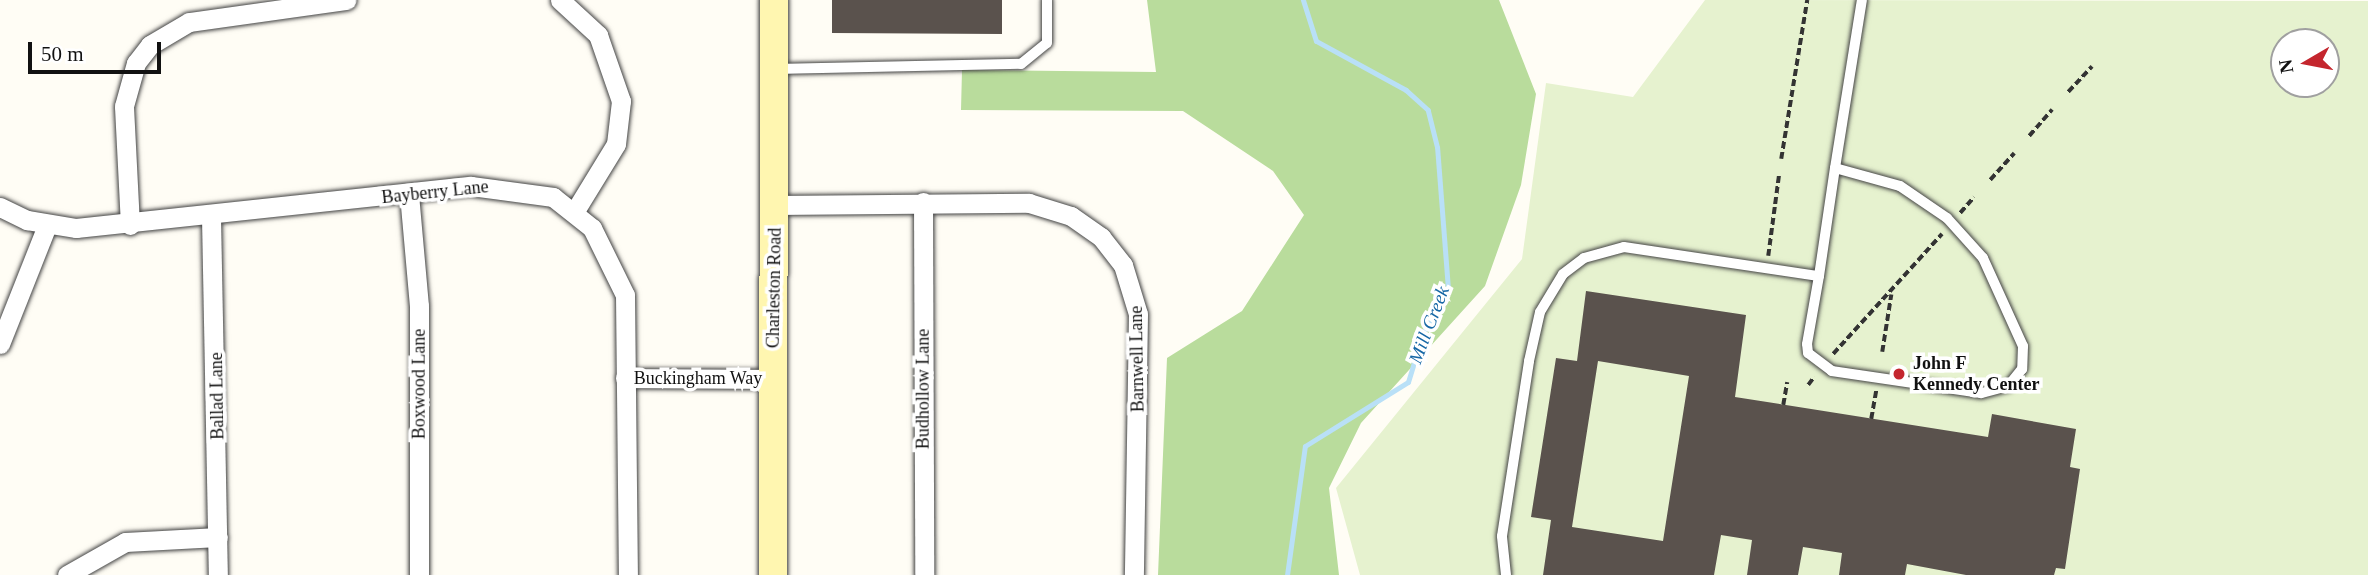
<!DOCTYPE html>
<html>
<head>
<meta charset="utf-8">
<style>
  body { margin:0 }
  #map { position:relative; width:2368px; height:575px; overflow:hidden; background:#fffdf5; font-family:"Times New Roman",serif }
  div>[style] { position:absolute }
  .forest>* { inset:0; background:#b9dc9c }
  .pitch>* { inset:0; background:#e6f2cf }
  .stream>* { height:5px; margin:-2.5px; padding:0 2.5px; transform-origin:2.5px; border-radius:2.5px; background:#b9e0f7 }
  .building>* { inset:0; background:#5a524d }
  .path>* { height:3.5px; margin-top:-1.75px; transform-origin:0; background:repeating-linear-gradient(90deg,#333 0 7px,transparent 0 10.5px) }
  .roads { filter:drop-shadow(0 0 2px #444) drop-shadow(0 0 2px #444) }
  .lane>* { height:10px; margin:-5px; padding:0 5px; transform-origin:5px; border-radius:5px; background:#fff }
  .street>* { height:19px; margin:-9.5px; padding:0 9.5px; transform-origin:9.5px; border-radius:9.5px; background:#fff }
  .secondary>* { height:28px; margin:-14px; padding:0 14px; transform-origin:14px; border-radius:14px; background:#fff6b0 }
  .dots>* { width:19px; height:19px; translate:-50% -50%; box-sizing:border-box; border:4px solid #fff; border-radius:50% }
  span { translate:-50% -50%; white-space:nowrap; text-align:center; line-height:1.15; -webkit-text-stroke:7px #fff; paint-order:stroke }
  .street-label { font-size:18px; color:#111 }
  .poi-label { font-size:18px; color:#111; font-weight:700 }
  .left { translate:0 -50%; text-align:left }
  .water-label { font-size:19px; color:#1768a6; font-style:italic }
  .north { position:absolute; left:2270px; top:28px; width:70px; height:70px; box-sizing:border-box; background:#fff; border:2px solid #a0a0a0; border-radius:50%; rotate:260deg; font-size:19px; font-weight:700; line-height:28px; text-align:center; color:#111 }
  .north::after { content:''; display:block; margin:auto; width:24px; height:32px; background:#c4262e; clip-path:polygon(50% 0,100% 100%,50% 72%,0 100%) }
  .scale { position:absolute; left:28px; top:42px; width:133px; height:32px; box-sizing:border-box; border:4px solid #111; border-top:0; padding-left:9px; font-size:21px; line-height:24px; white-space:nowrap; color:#111; -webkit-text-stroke:5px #fff; paint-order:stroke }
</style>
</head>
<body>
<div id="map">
  <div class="forest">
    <div style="clip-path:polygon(1147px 0,1499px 0,1536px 94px,1521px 185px,1485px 286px,1361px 423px,1329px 488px,1339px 575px,1158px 575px,1167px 358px,1242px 311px,1304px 215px,1273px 171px,1183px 111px,961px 110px,962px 70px,1156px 72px)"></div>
  </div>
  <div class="pitch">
    <div style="clip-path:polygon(evenodd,1705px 0,2368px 1px,2368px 575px,1360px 575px,1336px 488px,1522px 259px,1546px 83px,1633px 97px,1705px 0,2284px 42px,2326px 42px,2326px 84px,2284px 84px,2284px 42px)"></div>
  </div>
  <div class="stream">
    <div style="left:1287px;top:575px;width:130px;rotate:-82.1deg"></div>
    <div style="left:1305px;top:446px;width:121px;rotate:-31.9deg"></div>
    <div style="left:1408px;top:382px;width:51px;rotate:-73deg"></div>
    <div style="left:1423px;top:333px;width:51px;rotate:-60.4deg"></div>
    <div style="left:1448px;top:289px;width:142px;rotate:-94.4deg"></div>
    <div style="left:1437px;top:147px;width:38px;rotate:-104deg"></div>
    <div style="left:1428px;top:110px;width:30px;rotate:-138deg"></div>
    <div style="left:1406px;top:90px;width:102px;rotate:-151.4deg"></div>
    <div style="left:1316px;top:41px;width:43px;rotate:-107.6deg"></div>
  </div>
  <div class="building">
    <div style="clip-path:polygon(832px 0,1002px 0,1002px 34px,832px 33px)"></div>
    <div style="clip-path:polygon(evenodd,1586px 291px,1746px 315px,1735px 397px,1988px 437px,1992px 414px,2076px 429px,2070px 467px,2080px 469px,2065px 569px,2056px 568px,2054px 575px,1966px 575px,1907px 564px,1905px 575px,1839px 575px,1842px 553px,1803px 547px,1798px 575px,1747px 575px,1752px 540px,1721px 535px,1714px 575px,1543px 575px,1551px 520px,1531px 517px,1556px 358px,1577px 361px,1586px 291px,1598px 361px,1689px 376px,1663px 541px,1572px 527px,1598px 361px)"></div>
  </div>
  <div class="path">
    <div style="left:2068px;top:92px;width:35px;rotate:-47deg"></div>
    <div style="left:2029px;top:136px;width:35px;rotate:-49deg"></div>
    <div style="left:1781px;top:159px;width:161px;rotate:-80.7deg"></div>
    <div style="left:1990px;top:180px;width:36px;rotate:-48deg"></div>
    <div style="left:1960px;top:213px;width:21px;rotate:-49deg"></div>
    <div style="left:1768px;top:256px;width:83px;rotate:-82.4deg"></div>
    <div style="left:1882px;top:352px;width:58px;rotate:-81deg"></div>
    <div style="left:1833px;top:354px;width:162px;rotate:-47.8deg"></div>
    <div style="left:1808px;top:385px;width:10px;rotate:-53deg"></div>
    <div style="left:1783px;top:405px;width:23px;rotate:-80deg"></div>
    <div style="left:1871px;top:419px;width:29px;rotate:-80deg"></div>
  </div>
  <div class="roads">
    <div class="lane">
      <div style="left:775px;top:69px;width:246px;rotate:-1.2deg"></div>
      <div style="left:1021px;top:64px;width:33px;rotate:-39deg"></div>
      <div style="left:1047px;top:43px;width:43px;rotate:-90deg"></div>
      <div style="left:1835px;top:168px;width:67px;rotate:15.5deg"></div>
      <div style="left:1900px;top:186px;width:57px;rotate:34.2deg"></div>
      <div style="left:1947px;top:218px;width:54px;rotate:48deg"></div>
      <div style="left:1983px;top:258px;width:97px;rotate:65.6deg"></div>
      <div style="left:2023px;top:346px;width:23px;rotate:92deg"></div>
      <div style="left:2022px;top:369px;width:22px;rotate:129deg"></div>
      <div style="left:2008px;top:386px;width:28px;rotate:165deg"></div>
      <div style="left:1981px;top:393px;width:151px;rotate:-171.6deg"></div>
      <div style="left:1832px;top:371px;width:30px;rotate:-143deg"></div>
      <div style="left:1808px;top:353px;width:9px;rotate:-96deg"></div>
      <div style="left:1807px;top:344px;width:69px;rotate:-80deg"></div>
      <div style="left:1819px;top:276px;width:109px;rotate:-81.6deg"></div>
      <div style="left:1835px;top:168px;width:170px;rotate:-80.9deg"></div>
      <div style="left:1506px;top:575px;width:39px;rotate:-96deg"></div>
      <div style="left:1502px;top:536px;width:177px;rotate:-81.2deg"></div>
      <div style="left:1529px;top:361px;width:50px;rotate:-77.3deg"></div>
      <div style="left:1540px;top:312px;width:44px;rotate:-58.8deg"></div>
      <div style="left:1563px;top:274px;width:26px;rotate:-37deg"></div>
      <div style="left:1584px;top:258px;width:41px;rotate:-15.4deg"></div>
      <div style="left:1624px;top:247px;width:197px;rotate:8.5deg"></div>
    </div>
    <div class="street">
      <div style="left:560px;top:0;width:52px;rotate:42.6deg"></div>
      <div style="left:598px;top:35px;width:70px;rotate:70.8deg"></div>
      <div style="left:621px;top:101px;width:43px;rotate:96.6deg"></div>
      <div style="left:616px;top:144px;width:79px;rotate:121.5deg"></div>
      <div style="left:409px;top:194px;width:112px;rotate:84.9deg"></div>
      <div style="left:419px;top:306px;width:269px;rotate:90deg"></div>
      <div style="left:923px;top:202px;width:373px;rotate:89.8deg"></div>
      <div style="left:775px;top:205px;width:254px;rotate:-0.5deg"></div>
      <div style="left:1029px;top:203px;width:44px;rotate:17.2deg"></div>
      <div style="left:1071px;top:216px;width:37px;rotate:35deg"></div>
      <div style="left:1101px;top:237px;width:36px;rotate:52deg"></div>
      <div style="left:1123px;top:265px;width:51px;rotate:73deg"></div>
      <div style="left:1138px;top:314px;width:261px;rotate:90.9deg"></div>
      <div style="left:0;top:207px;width:30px;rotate:26deg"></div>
      <div style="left:27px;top:220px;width:50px;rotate:9.3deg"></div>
      <div style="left:76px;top:228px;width:397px;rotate:-6.1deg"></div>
      <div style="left:471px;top:186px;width:83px;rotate:7.6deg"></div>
      <div style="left:553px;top:197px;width:50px;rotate:38.5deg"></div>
      <div style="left:592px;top:228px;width:75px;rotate:63.8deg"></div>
      <div style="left:625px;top:295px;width:280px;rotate:89.4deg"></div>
      <div style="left:211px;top:217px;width:358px;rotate:88.9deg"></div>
      <div style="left:130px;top:225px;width:119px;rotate:-92.9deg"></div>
      <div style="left:124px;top:106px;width:45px;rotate:-74.4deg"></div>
      <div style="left:136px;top:63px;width:23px;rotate:-52deg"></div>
      <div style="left:150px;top:45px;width:45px;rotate:-30.5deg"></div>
      <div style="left:189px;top:22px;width:159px;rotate:-8deg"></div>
      <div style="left:0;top:344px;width:128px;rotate:-68.4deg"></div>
      <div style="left:625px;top:378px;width:147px;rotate:0.4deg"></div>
      <div style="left:67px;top:575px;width:67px;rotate:-29.6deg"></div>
      <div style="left:125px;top:542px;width:93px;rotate:-3.1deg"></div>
    </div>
    <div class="secondary">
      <div style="left:773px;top:575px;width:575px;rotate:-89.9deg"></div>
    </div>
  </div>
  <div class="dots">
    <div style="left:1899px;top:374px;background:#c4262e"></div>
  </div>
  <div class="street-label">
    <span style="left:435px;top:192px;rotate:-6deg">Bayberry Lane</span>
    <span style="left:774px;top:288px;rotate:-89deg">Charleston Road</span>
    <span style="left:1137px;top:359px;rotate:-91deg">Barnwell Lane</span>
    <span style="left:698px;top:378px">Buckingham Way</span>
    <span style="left:419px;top:384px;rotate:-90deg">Boxwood Lane</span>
    <span style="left:923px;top:389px;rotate:-90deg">Budhollow Lane</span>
    <span style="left:217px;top:396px;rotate:-91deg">Ballad Lane</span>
  </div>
  <div class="poi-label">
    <span class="left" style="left:1913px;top:374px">John F<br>Kennedy Center</span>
  </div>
  <div class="water-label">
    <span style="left:1429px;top:325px;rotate:-69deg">Mill Creek</span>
  </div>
  <div class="north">N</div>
  <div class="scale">50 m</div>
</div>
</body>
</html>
